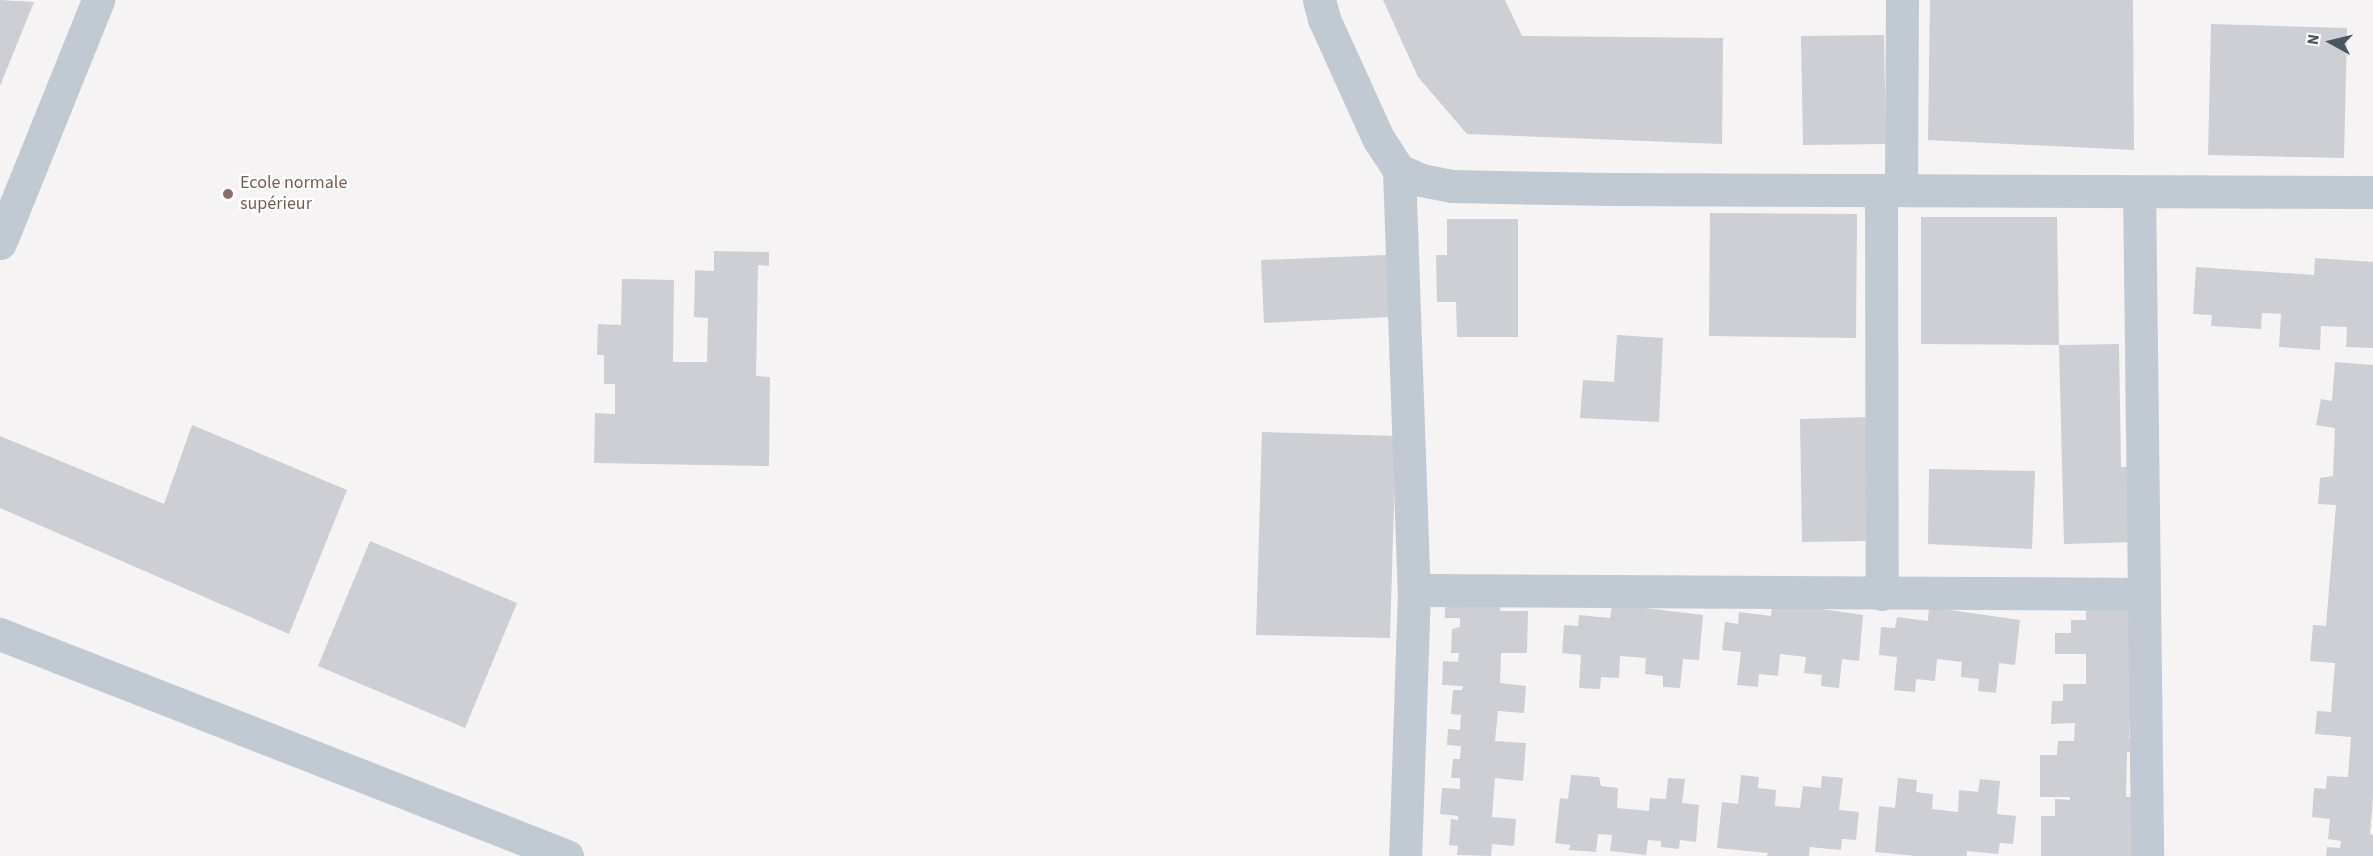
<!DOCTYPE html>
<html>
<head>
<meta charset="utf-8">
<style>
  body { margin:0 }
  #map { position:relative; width:2373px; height:856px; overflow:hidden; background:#f5f3f3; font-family:"Source Sans 3",sans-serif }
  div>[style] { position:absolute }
  .building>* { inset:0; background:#cdcfd5 }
  .minor>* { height:33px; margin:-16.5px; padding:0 16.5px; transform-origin:16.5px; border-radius:16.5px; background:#c1cad2 }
  .tertiary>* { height:33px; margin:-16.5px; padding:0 16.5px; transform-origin:16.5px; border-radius:16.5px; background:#c1cad2 }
  .dots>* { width:16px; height:16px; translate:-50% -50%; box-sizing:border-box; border:3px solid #fff; border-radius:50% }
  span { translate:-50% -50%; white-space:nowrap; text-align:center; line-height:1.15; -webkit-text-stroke:4.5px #fff; paint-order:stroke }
  .education-label { font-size:18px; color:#785e54 }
  .left { translate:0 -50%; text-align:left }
  .north { position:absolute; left:2301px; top:12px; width:60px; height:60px; -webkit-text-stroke:4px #fff; paint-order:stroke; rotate:278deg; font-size:16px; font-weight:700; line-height:24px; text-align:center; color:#4a5661 }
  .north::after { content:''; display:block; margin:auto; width:21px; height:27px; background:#4a5661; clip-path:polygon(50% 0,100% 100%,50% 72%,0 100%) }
</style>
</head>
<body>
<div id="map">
  <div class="building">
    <div style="clip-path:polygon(0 0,34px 2px,0 86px)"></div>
    <div style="clip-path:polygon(1383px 0,1505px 0,1522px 36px,1723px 38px,1722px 144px,1467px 134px,1418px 77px)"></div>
    <div style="clip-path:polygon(1930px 0,2133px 0,2134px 150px,1928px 140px)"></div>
    <div style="clip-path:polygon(2211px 24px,2347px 28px,2344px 158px,2208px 155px)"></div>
    <div style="clip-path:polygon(1884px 35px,1886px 144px,1803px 145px,1801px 36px)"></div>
    <div style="clip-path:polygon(1710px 213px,1857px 214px,1856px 338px,1709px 336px)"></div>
    <div style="clip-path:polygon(1921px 217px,2057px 217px,2059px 345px,1921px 344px)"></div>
    <div style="clip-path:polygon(1447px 219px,1518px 219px,1518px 337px,1457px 337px,1456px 302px,1437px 302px,1436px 255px,1447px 255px)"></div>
    <div style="clip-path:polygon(714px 251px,769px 252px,769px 266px,758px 265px,756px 376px,770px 377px,769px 466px,594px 463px,595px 413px,615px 414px,615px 384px,604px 384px,604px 355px,597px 355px,598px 324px,621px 325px,622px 279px,674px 280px,673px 362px,707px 362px,708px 318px,694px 317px,695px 270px,714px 271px)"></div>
    <div style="clip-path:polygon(1387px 255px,1389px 317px,1264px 323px,1261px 260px)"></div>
    <div style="clip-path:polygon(2315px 258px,2373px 262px,2373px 348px,2346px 347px,2347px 327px,2321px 326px,2320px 350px,2279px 347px,2281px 314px,2262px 313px,2261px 329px,2211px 326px,2212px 315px,2193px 314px,2196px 267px,2314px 275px)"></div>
    <div style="clip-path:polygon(1617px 335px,1663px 338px,1659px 422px,1580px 418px,1583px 380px,1614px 382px)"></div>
    <div style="clip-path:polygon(2119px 344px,2121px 467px,2133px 467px,2135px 542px,2064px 544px,2059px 345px)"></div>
    <div style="clip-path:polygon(2335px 362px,2373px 365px,2373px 797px,2370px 834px,2373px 835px,2373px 856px,2326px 856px,2327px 847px,2340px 848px,2341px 841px,2328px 839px,2330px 819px,2312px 817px,2314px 788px,2326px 789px,2327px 776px,2348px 777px,2351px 737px,2315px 734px,2317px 711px,2331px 712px,2335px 663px,2310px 661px,2313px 625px,2326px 626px,2336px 505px,2318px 504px,2320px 478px,2333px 476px,2335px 428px,2316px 425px,2321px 399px,2332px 401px)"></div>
    <div style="clip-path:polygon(1871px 417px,1873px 541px,1802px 542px,1800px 419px)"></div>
    <div style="clip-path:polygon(192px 425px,347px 490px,289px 634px,0 508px,0 436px,164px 504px)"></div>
    <div style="clip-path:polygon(1262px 432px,1396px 436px,1390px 638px,1256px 635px)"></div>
    <div style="clip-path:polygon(1929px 469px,2035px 471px,2032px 549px,1928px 544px)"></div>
    <div style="clip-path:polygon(370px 541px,517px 603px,465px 728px,318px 666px)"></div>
    <div style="clip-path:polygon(1445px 600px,1500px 601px,1500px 611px,1528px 611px,1527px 653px,1501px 653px,1500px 683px,1526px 686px,1524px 713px,1498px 711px,1495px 741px,1526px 743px,1523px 781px,1495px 778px,1492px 817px,1516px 819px,1514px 846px,1492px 844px,1491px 856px,1457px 855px,1458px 846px,1449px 845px,1451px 819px,1458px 820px,1458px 816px,1440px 814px,1442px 788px,1460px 789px,1460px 778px,1451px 778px,1453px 759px,1460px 759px,1461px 746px,1447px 745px,1448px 729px,1460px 730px,1461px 715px,1451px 714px,1453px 690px,1462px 690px,1463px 686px,1442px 685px,1443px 661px,1458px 662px,1459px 653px,1451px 653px,1452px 629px,1460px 627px,1460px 618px,1445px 618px)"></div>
    <div style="clip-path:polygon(1772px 602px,1863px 615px,1859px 661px,1842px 659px,1839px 688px,1821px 686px,1822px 675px,1804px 673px,1806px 657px,1780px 654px,1778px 676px,1759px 674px,1758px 687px,1737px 685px,1741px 652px,1722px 650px,1725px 622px,1738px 624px,1739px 612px,1771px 616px)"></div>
    <div style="clip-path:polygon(1612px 604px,1703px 615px,1699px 660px,1683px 659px,1680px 688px,1663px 687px,1663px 676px,1645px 674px,1646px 658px,1620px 656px,1619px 678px,1601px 677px,1600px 689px,1579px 688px,1581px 655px,1562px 653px,1564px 625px,1578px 626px,1579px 615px,1610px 618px)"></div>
    <div style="clip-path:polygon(2136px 605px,2129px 738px,2138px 738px,2138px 752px,2127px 752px,2126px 797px,2136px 797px,2136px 856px,2041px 856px,2041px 816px,2055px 816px,2055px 799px,2070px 800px,2070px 797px,2040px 797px,2040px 755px,2057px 755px,2058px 741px,2074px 741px,2075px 723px,2051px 724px,2052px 701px,2063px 701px,2063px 684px,2086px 684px,2086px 654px,2055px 654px,2055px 633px,2071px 633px,2071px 620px,2086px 620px,2086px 606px)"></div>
    <div style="clip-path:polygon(1929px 607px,2020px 620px,2015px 665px,1999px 663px,1996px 693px,1978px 691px,1979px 679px,1961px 677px,1962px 662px,1937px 659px,1935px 681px,1916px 679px,1915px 692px,1894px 690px,1897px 657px,1879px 655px,1881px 627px,1895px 628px,1897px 617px,1928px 621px)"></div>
    <div style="clip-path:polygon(1571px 775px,1599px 777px,1601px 786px,1618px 788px,1617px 808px,1649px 811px,1650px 798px,1666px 799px,1668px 778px,1685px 779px,1682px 803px,1699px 805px,1696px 842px,1680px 840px,1679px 849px,1661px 847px,1661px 841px,1648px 840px,1646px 855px,1610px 851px,1612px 835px,1598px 834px,1596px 852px,1569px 850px,1570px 845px,1555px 843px,1560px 798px,1568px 799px)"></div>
    <div style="clip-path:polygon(1741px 775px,1759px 777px,1758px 788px,1776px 790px,1775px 806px,1800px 808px,1803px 786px,1821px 788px,1822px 776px,1843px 778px,1839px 810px,1859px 812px,1856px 840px,1842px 839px,1841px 850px,1810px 847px,1809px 856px,1767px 856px,1768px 853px,1717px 848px,1722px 802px,1738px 804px)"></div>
    <div style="clip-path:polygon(1898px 778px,1917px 780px,1916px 792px,1933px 794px,1932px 809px,1958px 812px,1959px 790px,1978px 792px,1980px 779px,2000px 781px,1997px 814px,2016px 816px,2013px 844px,2000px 843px,1998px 854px,1967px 851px,1967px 856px,1916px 856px,1875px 852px,1879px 806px,1895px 808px)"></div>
  </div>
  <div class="minor">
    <div style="left:1319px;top:0;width:20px;rotate:75deg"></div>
    <div style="left:1324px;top:19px;width:131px;rotate:65.6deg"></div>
    <div style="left:1378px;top:138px;width:38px;rotate:57deg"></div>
    <div style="left:1399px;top:170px;width:24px;rotate:24deg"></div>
    <div style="left:1421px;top:180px;width:31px;rotate:11deg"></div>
    <div style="left:1451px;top:186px;width:160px;rotate:1.1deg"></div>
    <div style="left:1611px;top:189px;width:762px;rotate:0.23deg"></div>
    <div style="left:1399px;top:170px;width:420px;rotate:88deg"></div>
    <div style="left:1414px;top:590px;width:266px;rotate:91.9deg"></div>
    <div style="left:1881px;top:190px;width:404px;rotate:89.9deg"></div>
    <div style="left:1901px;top:190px;width:190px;rotate:-89.7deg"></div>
    <div style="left:1414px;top:590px;width:730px;rotate:0.31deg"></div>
    <div style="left:2144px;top:594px;width:402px;rotate:-90.7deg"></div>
    <div style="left:2144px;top:594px;width:262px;rotate:89.3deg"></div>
  </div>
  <div class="tertiary">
    <div style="left:0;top:243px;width:262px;rotate:-68deg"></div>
    <div style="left:0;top:634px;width:609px;rotate:21.38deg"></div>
  </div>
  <div class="dots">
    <div style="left:228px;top:194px;background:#8d6e63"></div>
  </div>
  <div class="education-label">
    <span class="left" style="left:240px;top:194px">Ecole normale<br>supérieur</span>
  </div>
  <div class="north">N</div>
</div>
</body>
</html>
